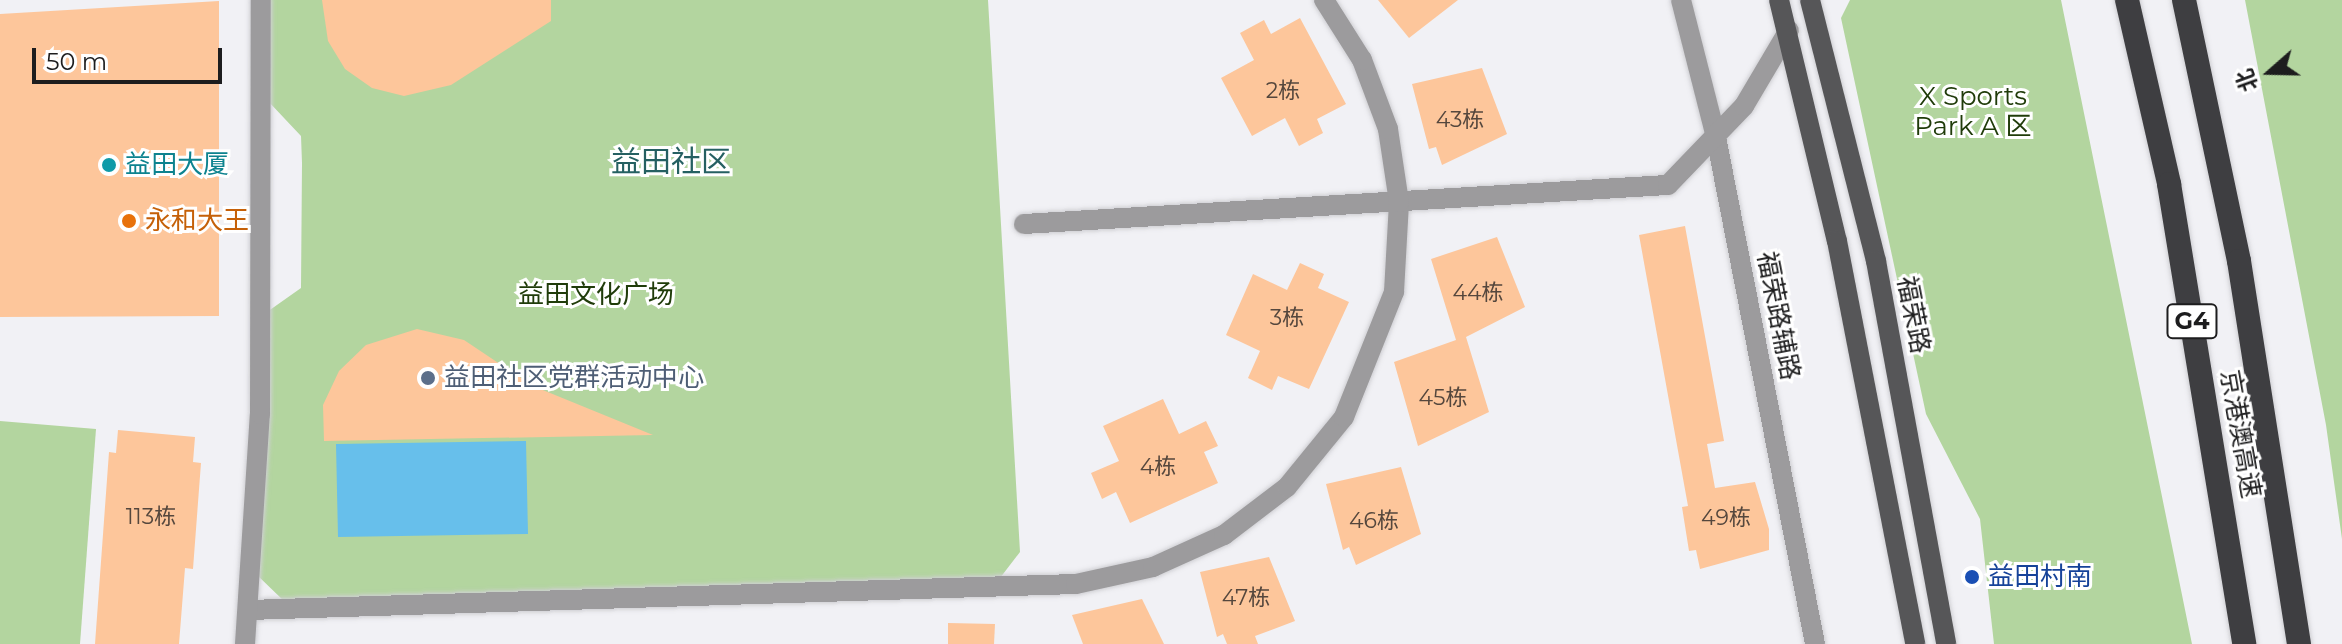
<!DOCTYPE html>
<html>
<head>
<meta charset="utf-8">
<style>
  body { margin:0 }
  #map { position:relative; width:2342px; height:644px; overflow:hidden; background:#f1f1f5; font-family:Montserrat,"Noto Sans SC",sans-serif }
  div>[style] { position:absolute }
  .green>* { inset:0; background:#b3d59f }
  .water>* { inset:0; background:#67bfeb }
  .building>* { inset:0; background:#fdc69b }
  .roads { filter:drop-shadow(0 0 2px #cfcfd3) drop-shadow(0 0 2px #cfcfd3) }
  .minor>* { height:20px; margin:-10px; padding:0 10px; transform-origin:10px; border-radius:10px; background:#9c9b9d }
  .major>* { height:20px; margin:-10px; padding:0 10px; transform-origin:10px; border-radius:10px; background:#565658 }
  .highway>* { height:24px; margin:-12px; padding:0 12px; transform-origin:12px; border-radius:12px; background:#3e3e41 }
  .dots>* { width:22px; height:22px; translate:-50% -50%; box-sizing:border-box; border:4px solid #fff; border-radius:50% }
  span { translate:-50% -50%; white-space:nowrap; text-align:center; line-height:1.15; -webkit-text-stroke:6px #fff; paint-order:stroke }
  .number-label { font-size:22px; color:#55473d }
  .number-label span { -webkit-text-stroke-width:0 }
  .shield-label span { padding:2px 6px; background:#fff; border:2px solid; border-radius:6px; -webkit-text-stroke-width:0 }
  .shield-label { font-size:24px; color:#1d1d1e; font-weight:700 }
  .park-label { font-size:26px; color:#203c0a }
  .culture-label { font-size:26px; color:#0d838f }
  .left { translate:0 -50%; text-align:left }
  .food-label { font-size:26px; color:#c56008 }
  .street-label { font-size:26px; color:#1d1d1e }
  .service-label { font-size:26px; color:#4e5e75 }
  .transit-label { font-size:26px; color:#164399 }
  .quarter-label { font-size:30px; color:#256062 }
  .north { position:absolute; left:2230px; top:32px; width:80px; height:80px; -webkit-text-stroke:6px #fff; paint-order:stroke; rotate:250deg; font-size:22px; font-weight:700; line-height:32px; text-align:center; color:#1d1d1e }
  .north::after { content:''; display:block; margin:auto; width:28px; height:36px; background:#1d1d1e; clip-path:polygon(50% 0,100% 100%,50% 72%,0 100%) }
  .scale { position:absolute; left:32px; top:48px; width:190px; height:36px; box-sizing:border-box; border:4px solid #1d1d1e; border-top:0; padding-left:10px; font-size:24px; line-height:28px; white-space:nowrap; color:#1d1d1e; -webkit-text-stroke:6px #fff; paint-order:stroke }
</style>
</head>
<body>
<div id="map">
  <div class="green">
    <div style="clip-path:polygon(269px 0,988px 0,1020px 552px,1000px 578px,285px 602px,256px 574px,267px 312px,301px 288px,302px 163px,301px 136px,268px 101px)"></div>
    <div style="clip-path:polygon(1850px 0,2061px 0,2192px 644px,1994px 644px,1980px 519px,1926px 414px,1841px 18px)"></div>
    <div style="clip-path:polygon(2245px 0,2342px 0,2342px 539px,2326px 425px)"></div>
    <div style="clip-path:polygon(0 421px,96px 429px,80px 644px,0 644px)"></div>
  </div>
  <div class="water">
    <div style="clip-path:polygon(526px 441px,528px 534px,338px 537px,336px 444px)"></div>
  </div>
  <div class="building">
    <div style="clip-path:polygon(322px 0,551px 0,551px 21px,451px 85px,404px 96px,372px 88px,345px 69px,328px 41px)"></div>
    <div style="clip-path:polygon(1378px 0,1458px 0,1409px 38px)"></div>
    <div style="clip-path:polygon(219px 1px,219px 316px,0 317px,0 14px)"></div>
    <div style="clip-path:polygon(1300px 18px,1346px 104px,1317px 119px,1323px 133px,1299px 146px,1285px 118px,1252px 136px,1221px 78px,1254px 60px,1240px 33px,1264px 20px,1271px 34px)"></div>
    <div style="clip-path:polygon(1482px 68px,1507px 134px,1442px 165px,1436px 147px,1429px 149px,1412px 84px)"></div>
    <div style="clip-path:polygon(1685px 226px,1724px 441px,1707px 444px,1715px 488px,1755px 482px,1769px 529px,1769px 550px,1700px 569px,1696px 550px,1689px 551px,1682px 507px,1688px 506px,1639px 235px)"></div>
    <div style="clip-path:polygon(1497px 237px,1525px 307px,1466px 337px,1489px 412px,1418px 446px,1394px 362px,1456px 340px,1431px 259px)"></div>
    <div style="clip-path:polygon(1300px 263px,1324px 274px,1318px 288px,1349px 302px,1309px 389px,1278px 376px,1272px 390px,1248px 378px,1260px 351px,1226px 335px,1253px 274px,1287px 290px)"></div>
    <div style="clip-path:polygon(417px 329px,464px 340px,533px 386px,653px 435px,324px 441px,323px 405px,339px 371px,366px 345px)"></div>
    <div style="clip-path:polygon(1163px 399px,1179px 434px,1206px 421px,1218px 446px,1204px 452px,1218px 483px,1130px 523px,1116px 492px,1102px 499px,1091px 473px,1119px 461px,1103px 426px)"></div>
    <div style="clip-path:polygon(118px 430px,195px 437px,193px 462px,201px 463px,193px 569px,185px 568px,179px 644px,95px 644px,109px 452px,116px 453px)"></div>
    <div style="clip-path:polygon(1401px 467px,1421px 534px,1356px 565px,1349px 547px,1343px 550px,1326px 484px)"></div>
    <div style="clip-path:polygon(1269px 557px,1295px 621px,1255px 636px,1258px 644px,1227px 644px,1223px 634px,1217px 637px,1200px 572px)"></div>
    <div style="clip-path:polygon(1142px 599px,1164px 644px,1083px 644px,1072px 615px)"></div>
    <div style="clip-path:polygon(948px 623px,995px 624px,994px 644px,948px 644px)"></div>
  </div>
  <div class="roads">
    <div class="minor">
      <div style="left:1681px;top:0;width:141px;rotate:75.7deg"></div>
      <div style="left:1716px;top:137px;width:517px;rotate:78.95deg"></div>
      <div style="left:1024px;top:224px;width:645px;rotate:-3.47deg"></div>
      <div style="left:1668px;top:185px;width:110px;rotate:-46.1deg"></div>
      <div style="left:1744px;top:106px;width:88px;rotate:-59.4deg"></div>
      <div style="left:248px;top:610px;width:828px;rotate:-1.8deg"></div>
      <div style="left:1076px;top:584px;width:79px;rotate:-12.4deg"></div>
      <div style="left:1153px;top:567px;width:78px;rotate:-24.3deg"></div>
      <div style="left:1224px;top:535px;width:79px;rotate:-37.3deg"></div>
      <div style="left:1287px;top:487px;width:90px;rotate:-50.8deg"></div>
      <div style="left:1344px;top:417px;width:135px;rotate:-68.2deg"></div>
      <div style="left:1394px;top:292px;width:90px;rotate:-86.8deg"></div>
      <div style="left:1399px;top:202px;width:74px;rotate:-98.6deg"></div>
      <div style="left:1388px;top:129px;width:74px;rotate:-110.6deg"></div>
      <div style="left:1362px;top:60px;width:71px;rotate:-122.3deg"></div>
      <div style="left:245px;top:644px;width:230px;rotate:-86.3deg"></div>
      <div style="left:260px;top:414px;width:414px;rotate:-89.9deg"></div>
    </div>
    <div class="major">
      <div style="left:1779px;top:0;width:248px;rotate:76.5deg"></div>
      <div style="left:1837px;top:241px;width:410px;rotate:79deg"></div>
      <div style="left:1810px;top:0;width:269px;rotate:75.8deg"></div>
      <div style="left:1876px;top:261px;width:389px;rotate:79.6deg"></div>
    </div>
    <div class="highway">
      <div style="left:2127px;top:0;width:189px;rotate:77.1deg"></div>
      <div style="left:2169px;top:184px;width:466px;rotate:80.7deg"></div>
      <div style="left:2184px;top:0;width:267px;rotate:78.1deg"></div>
      <div style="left:2239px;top:261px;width:388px;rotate:81.1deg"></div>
    </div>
  </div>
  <div class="dots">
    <div style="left:109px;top:165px;background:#0f9aa8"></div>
    <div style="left:129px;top:221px;background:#e8710a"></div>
    <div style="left:428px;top:378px;background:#5c6f8a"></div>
    <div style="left:1972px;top:577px;background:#1a4fb4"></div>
  </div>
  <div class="number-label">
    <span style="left:1283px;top:91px">2栋</span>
    <span style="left:1460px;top:120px">43栋</span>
    <span style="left:1478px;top:293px">44栋</span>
    <span style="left:1287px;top:318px">3栋</span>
    <span style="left:1443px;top:398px">45栋</span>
    <span style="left:1158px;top:467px">4栋</span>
    <span style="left:151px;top:517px">113栋</span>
    <span style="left:1726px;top:518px">49栋</span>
    <span style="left:1374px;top:521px">46栋</span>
    <span style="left:1246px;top:598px">47栋</span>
  </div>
  <div class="shield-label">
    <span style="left:2192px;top:321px">G4</span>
  </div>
  <div class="park-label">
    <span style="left:1973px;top:112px">X Sports<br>Park A 区</span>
    <span style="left:596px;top:295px">益田文化广场</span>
  </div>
  <div class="culture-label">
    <span class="left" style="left:125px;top:165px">益田大厦</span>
  </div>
  <div class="food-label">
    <span class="left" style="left:145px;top:221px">永和大王</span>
  </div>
  <div class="street-label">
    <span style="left:1913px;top:315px;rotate:79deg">福荣路</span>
    <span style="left:1778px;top:316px;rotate:79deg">福荣路辅路</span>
    <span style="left:2240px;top:434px;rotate:80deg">京港澳高速</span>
  </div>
  <div class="service-label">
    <span class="left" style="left:444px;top:378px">益田社区党群活动中心</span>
  </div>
  <div class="transit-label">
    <span class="left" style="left:1988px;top:577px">益田村南</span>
  </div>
  <div class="quarter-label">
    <span style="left:671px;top:162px">益田社区</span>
  </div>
  <div class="north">北</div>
  <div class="scale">50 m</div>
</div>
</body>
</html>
